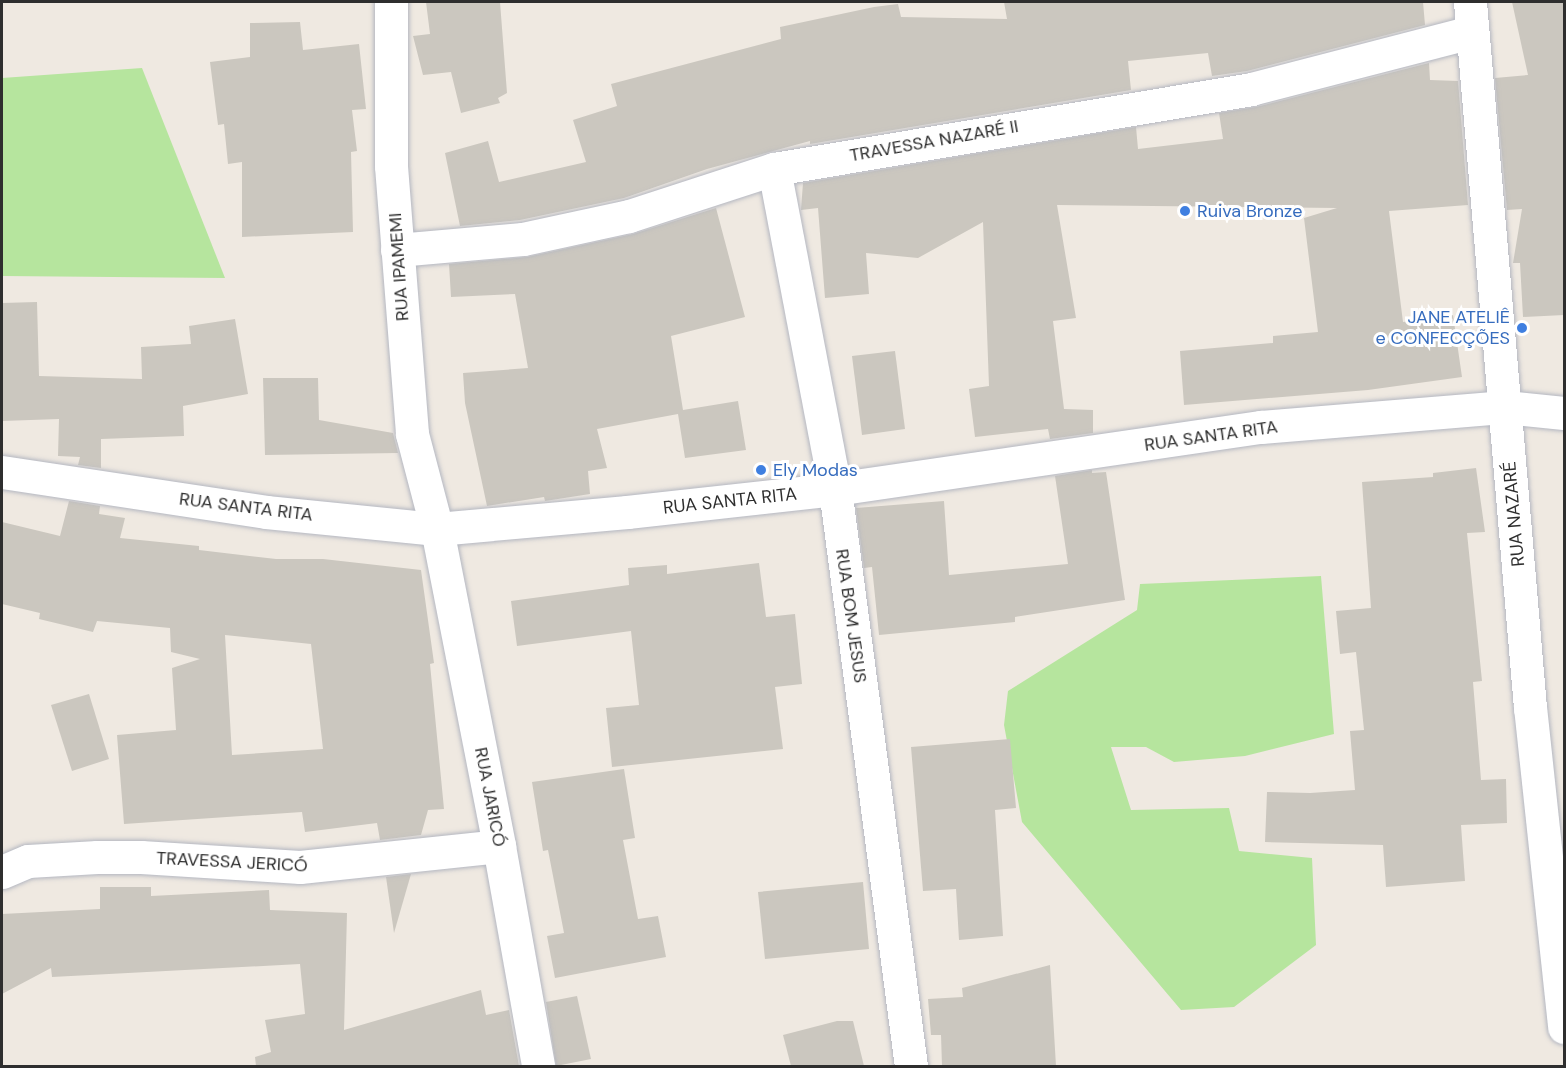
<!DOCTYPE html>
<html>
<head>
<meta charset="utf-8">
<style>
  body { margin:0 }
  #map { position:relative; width:1566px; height:1068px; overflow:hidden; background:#efe9e1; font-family:"DM Sans",sans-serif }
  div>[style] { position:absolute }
  .green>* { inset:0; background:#b6e59e }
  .building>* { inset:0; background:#cbc7bf }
  .roads { filter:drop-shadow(0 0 2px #b4b7c1) drop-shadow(0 0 2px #b4b7c1) }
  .street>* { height:33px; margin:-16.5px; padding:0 16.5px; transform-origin:16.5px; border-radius:16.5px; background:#fff }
  .secondary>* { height:33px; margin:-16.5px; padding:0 16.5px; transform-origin:16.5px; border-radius:16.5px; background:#fff }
  .dots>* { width:16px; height:16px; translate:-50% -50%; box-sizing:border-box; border:3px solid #fff; border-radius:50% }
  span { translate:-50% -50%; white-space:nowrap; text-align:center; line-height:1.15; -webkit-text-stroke:6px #fff; paint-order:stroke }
  .street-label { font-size:18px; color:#2e2e2e }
  .shop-label { font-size:18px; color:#366cbe }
  .left { translate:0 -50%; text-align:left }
  .right { translate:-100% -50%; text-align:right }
  .frame { position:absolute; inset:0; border:3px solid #2e2e2e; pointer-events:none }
</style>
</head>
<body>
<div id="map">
  <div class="green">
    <div style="clip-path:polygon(142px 68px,225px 278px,2px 276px,2px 78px)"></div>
    <div style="clip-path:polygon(1321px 576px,1334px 734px,1245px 756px,1174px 762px,1146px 747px,1111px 747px,1131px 810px,1229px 808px,1239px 851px,1312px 858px,1316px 945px,1234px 1007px,1181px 1010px,1022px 822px,1004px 725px,1008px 691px,1137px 610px,1140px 584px)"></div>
  </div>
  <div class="building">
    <div style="clip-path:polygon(426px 2px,500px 2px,507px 93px,498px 98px,500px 103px,461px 113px,451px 72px,423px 75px,413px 36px,430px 34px)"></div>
    <div style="clip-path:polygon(1004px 2px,1423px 2px,1425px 25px,1247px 71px,1212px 76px,1208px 53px,1128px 61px,1131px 90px,810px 144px,810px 141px,707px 169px,624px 198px,520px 220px,460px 226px,445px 153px,488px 141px,499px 182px,586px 162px,573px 120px,617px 106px,611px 84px,781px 39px,780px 27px,874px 7px,898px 4px,901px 17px,1007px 19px)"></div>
    <div style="clip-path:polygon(1512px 2px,1564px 2px,1564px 315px,1523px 317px,1520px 263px,1513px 263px,1522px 209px,1507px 210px,1495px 78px,1528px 75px)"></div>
    <div style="clip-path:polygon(300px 22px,303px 50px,359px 44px,366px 109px,352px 110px,357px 151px,351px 152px,353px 232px,242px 237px,242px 162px,228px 164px,224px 124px,218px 125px,210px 62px,250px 57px,250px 23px)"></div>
    <div style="clip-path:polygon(1429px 63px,1430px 80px,1458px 81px,1468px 205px,1389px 211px,1403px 322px,1453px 315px,1462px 377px,1368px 390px,1184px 405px,1180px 351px,1273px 343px,1273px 336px,1318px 332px,1304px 218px,1337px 208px,1057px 205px,1076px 318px,1053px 321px,1064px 409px,1093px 410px,1093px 433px,1050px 439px,1048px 429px,975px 437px,969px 389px,989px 386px,983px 222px,918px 258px,866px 253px,869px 294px,825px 298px,818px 208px,801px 210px,803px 183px,1136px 127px,1138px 149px,1223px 139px,1219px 113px,1256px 107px)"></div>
    <div style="clip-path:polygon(716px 208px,745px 317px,671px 336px,683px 410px,738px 401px,746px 450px,685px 458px,678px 414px,597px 429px,607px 468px,588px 471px,590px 494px,545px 501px,544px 497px,487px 506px,465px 403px,463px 373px,528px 368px,515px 294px,451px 297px,449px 264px,527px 257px,633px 234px)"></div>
    <div style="clip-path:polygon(37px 302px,39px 376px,142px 379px,141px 347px,191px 344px,189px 326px,235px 319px,248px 394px,183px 406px,184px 436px,101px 439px,101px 468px,78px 465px,80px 457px,58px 456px,59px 419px,2px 421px,2px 303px)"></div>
    <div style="clip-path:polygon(895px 351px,905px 429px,862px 435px,852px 356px)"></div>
    <div style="clip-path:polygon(263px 378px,318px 378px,319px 420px,393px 433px,398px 453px,265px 455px)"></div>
    <div style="clip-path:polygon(1476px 468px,1485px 532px,1467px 533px,1482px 681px,1473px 682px,1481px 780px,1506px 779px,1507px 823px,1461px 825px,1465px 881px,1386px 887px,1383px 845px,1265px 842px,1267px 792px,1310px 793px,1355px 790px,1350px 731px,1364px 730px,1356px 652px,1340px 654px,1336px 611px,1371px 608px,1362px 482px,1433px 477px,1433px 473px)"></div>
    <div style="clip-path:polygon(1092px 470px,1092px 473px,1106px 472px,1125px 600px,1015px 617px,1015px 622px,879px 635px,872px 567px,864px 568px,856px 508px,944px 501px,949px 575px,1068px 564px,1055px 476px)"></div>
    <div style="clip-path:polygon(evenodd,69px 501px,100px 506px,99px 514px,125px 518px,120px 538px,199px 546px,199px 550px,276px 559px,323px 559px,421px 570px,434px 663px,430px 664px,444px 809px,428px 810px,421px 835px,380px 840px,377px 823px,305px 832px,302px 812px,124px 824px,117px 735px,176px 730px,172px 668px,200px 659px,171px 652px,170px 628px,97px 621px,93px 632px,39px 619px,40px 613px,2px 604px,2px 522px,60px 536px,69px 501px,225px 635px,311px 644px,323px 749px,232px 755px,225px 635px)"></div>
    <div style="clip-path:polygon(759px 563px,766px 617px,795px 614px,802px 684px,775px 687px,783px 749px,612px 767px,606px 708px,639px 705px,631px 631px,517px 646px,511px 601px,629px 585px,628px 568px,667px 565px,667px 574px)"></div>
    <div style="clip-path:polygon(89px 694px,109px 759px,72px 771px,51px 705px)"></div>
    <div style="clip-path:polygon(1010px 739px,1016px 808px,995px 810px,1003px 936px,959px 940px,956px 889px,923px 891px,911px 747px)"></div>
    <div style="clip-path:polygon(624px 769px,635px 838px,623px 840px,638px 919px,658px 916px,666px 957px,555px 978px,547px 936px,564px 933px,548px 850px,543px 851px,532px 782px)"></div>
    <div style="clip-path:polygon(411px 874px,394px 933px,386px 877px)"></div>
    <div style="clip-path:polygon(863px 882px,869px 949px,765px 959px,758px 892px)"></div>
    <div style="clip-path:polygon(100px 887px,151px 887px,151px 896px,269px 890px,270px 910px,347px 913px,344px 1030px,481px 990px,486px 1015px,509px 1010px,519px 1066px,256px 1066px,255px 1057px,271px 1052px,265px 1020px,305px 1014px,300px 964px,52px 977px,51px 968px,2px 994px,2px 914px,100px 909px)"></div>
    <div style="clip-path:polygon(1050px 965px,1056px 1066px,942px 1066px,941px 1035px,931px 1035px,928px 999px,963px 997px,962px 988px)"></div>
    <div style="clip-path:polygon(577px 996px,591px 1059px,556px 1066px,546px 1002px)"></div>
    <div style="clip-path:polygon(837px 1021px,853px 1021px,864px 1066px,791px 1066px,783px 1035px)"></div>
  </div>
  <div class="roads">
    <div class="street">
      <div style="left:391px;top:2px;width:164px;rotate:90deg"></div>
      <div style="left:391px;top:166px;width:269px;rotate:85.5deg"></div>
      <div style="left:412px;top:434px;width:98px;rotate:75.3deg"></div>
      <div style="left:437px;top:529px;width:323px;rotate:78.9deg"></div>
      <div style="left:499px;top:846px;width:223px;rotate:79.9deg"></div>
      <div style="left:774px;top:169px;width:326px;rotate:79.2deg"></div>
      <div style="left:835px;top:489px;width:582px;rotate:82.5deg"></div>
      <div style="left:397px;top:250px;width:126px;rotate:-5deg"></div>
      <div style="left:523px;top:239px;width:108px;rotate:-12.2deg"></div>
      <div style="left:629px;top:216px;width:152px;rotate:-18deg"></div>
      <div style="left:774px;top:169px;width:484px;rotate:-9.5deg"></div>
      <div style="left:1251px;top:89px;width:228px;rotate:-14.5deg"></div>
      <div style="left:2px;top:472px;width:267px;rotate:8.6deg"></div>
      <div style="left:266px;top:512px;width:172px;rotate:5.7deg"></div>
      <div style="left:437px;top:529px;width:191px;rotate:-5.1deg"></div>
      <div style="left:627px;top:512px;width:209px;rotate:-6.3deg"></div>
      <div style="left:835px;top:489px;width:430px;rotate:-8.3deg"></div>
      <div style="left:1261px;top:427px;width:245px;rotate:-4.7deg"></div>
      <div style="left:1505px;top:407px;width:59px;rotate:5.8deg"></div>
      <div style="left:2px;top:872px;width:28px;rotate:-23deg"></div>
      <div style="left:28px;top:861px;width:69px;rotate:-3.3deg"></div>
      <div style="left:97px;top:857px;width:44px"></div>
      <div style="left:141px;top:857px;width:159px;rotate:3.6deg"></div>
      <div style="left:300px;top:867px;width:200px;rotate:-6deg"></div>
    </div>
    <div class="secondary">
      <div style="left:1470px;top:2px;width:708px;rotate:85.14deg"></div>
      <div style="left:1530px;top:707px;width:322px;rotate:83.9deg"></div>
    </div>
  </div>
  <div class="dots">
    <div style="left:1185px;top:211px;background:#3f7fe0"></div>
    <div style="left:1522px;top:328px;background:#3f7fe0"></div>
    <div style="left:761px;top:470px;background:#3f7fe0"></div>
  </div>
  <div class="street-label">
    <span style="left:934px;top:141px;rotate:-10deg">TRAVESSA NAZARÉ II</span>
    <span style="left:399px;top:267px;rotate:-94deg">RUA IPAMEMI</span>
    <span style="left:1211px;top:436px;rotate:-8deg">RUA SANTA RITA</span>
    <span style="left:730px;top:501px;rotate:-6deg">RUA SANTA RITA</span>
    <span style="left:246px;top:507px;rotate:7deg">RUA SANTA RITA</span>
    <span style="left:1514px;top:514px;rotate:-95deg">RUA NAZARÉ</span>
    <span style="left:851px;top:616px;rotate:82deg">RUA BOM JESUS</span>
    <span style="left:490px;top:797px;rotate:79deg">RUA JARICÓ</span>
    <span style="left:232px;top:862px;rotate:3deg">TRAVESSA JERICÓ</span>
  </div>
  <div class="shop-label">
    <span class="left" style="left:1197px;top:211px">Ruiva Bronze</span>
    <span class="right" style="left:1510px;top:328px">JANE ATELIÊ<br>e CONFECÇÕES</span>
    <span class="left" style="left:773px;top:470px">Ely Modas</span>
  </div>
  <div class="frame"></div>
</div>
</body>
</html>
